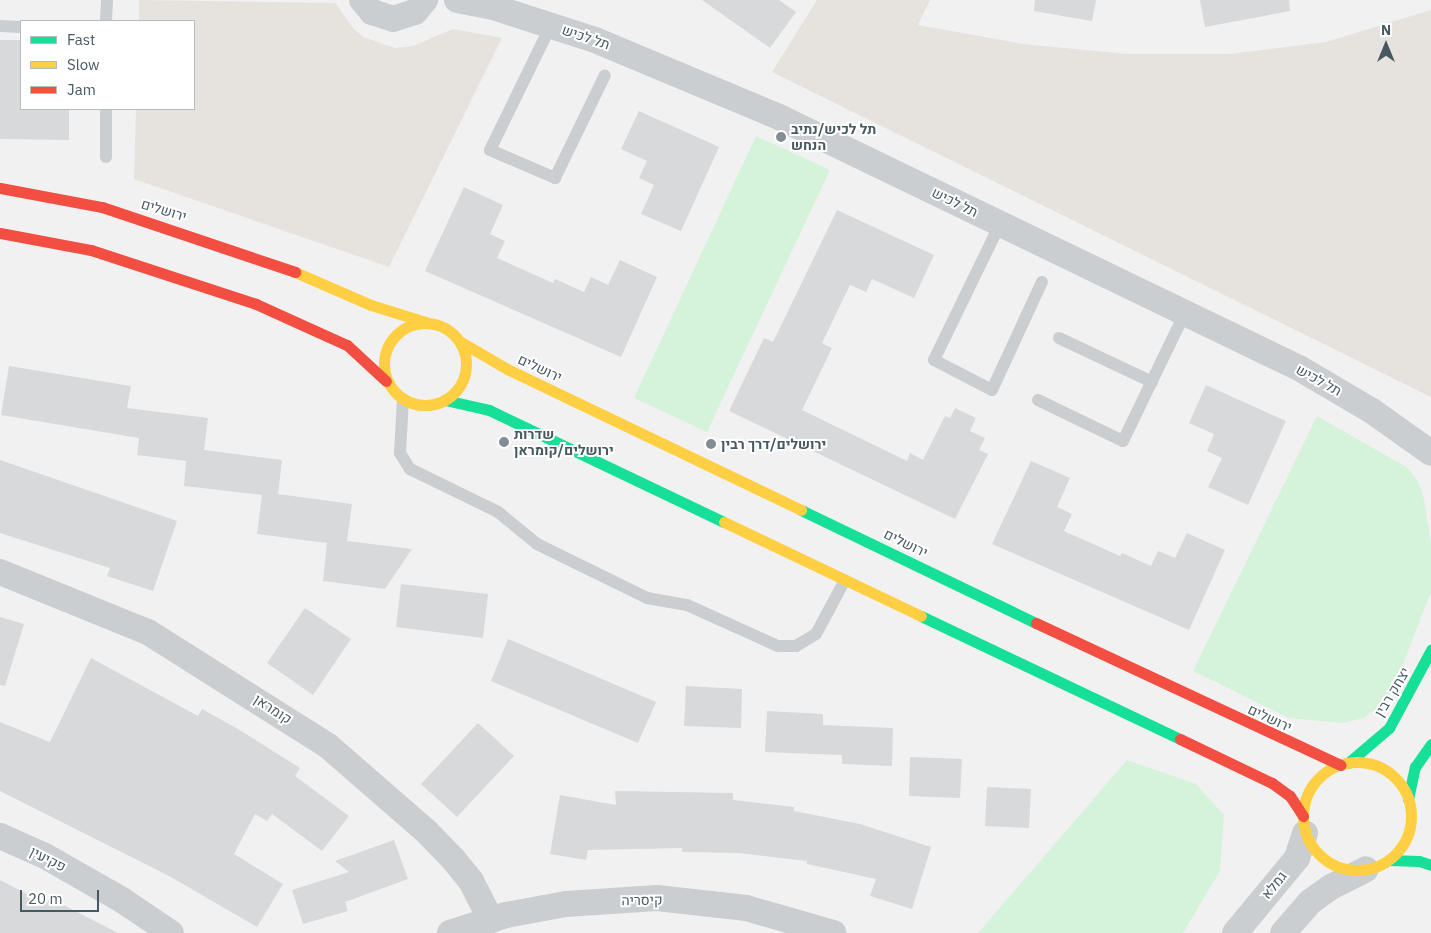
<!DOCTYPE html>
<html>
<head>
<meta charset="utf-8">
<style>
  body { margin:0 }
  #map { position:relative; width:1431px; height:933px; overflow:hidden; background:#f2f1f1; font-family:"IBM Plex Sans",Heebo,sans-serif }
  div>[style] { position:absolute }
  .green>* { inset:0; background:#d4f3da }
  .sand>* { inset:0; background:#e6e2dd }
  .building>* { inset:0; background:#d8d9da }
  .lane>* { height:12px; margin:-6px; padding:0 6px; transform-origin:6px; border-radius:6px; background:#caced1 }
  .street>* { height:26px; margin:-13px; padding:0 13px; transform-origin:13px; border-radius:13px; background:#caced1 }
  .fast>* { height:11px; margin:-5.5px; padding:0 5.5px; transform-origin:5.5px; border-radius:5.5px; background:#16e098 }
  .slow>* { height:11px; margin:-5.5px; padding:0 5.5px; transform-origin:5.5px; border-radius:5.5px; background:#ffcf43 }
  .slow>.ring { margin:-5.5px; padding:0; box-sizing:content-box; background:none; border:11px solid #ffcf43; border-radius:50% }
  .jam>* { height:11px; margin:-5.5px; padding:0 5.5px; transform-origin:5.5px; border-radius:5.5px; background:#f24e42 }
  .dots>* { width:14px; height:14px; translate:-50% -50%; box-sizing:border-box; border:2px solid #fff; border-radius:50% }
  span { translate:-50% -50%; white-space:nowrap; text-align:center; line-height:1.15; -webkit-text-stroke:4px #fff; paint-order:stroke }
  .street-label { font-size:14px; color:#465960 }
  .poi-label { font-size:14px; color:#465960; font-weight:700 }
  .left { translate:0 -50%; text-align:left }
  .legend { position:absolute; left:20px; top:20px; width:175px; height:90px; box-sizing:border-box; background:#fff; border:1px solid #b5bdbf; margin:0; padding:6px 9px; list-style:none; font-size:15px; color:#465960 }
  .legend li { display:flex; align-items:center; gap:10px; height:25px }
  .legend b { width:25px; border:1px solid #b5bdbf }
  .north { position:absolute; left:1361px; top:20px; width:50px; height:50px; -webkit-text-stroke:4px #fff; paint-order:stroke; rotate:0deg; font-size:14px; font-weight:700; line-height:20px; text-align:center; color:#465960 }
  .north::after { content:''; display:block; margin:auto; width:18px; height:22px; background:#465960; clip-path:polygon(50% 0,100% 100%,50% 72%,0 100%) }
  .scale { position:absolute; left:20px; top:890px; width:79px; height:22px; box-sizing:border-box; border:2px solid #465960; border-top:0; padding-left:6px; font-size:15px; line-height:18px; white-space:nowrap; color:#465960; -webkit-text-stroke:4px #fff; paint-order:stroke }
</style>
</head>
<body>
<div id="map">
  <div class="green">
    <div style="clip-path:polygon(756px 136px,830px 170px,707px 432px,634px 398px)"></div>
    <div style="clip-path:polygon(1317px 416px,1408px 468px,1419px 483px,1424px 499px,1431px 544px,1431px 592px,1393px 690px,1382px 704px,1364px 718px,1343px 723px,1289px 718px,1193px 671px)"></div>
    <div style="clip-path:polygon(1127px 760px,1196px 784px,1224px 815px,1220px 871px,1183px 933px,978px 933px)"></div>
  </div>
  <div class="sand">
    <div style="clip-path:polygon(139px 0,335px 3px,353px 28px,363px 37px,395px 48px,413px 46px,453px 29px,502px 38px,389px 267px,134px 179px,136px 109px,194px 109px,194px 21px,139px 21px)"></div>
    <div style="clip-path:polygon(817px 0,930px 0,918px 25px,1023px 44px,1127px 54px,1229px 54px,1326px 42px,1431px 10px,1431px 397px,772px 72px)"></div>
  </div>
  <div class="building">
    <div style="clip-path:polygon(702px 0,779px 0,796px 12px,770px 48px)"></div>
    <div style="clip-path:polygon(1035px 0,1096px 0,1092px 21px,1034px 11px)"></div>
    <div style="clip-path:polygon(1200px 0,1289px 0,1290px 11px,1205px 27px)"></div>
    <div style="clip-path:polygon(0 40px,21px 40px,21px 109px,69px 109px,69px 140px,0 139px)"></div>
    <div style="clip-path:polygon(639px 111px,719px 147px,681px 231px,641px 214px,654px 185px,639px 178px,647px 161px,621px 149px)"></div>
    <div style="clip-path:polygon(464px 187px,503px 205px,490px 234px,505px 241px,497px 258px,553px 283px,555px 279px,584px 292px,591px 277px,608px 285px,620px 260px,657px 277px,621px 357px,425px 271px)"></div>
    <div style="clip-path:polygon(837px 210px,934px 255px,914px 298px,872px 279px,866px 292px,850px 285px,822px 343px,832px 348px,802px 410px,907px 461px,910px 453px,923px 460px,945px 416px,950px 418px,955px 408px,976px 418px,970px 431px,985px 438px,979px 450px,988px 454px,955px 519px,729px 411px,764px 338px,773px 342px)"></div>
    <div style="clip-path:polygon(9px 366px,131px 386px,127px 408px,208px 418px,204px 450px,282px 460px,278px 494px,352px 504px,347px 541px,412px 549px,385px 589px,323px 581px,327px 543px,257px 534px,262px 495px,184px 486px,186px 461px,137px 455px,139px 438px,1px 415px)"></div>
    <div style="clip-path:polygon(1206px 385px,1286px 421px,1248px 505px,1208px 487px,1222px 458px,1207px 451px,1214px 434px,1189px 423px)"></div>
    <div style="clip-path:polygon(0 460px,177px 521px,153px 591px,107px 576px,110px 568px,0 533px)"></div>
    <div style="clip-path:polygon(1031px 461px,1070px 478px,1057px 507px,1072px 514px,1064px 531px,1120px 556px,1122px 553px,1151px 566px,1158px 551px,1175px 558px,1187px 533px,1225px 550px,1189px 630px,992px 544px)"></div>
    <div style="clip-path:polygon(401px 584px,488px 594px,483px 638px,396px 627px)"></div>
    <div style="clip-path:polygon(305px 608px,351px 639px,313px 695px,267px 663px)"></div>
    <div style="clip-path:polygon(0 617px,24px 624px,5px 686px,0 685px)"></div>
    <div style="clip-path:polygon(508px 639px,656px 702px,638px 743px,491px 681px)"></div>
    <div style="clip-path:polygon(91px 658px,198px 716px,202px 709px,238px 729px,300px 768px,295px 776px,349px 816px,322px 851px,272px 814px,267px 821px,255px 814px,234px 854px,283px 884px,257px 927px,171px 877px,0 791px,0 722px,50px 742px)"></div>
    <div style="clip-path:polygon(686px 686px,742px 689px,741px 728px,684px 726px)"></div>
    <div style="clip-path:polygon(767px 711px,823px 714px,823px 725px,893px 728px,892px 766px,842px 764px,842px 755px,765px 752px)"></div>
    <div style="clip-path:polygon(478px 723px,514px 756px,457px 817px,421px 784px)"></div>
    <div style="clip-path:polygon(910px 757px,962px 759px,960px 798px,909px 796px)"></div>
    <div style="clip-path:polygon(987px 787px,1031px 789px,1029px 828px,985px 826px)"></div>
    <div style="clip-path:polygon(615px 791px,733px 793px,733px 800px,794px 807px,794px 811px,860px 824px,931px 847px,912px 909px,870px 896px,876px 879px,807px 864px,807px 861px,739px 853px,682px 852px,682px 848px,588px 850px,586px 860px,550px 854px,560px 795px,616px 805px)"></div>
    <div style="clip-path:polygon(394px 840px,408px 879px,345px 902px,348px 911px,303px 924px,292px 890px,349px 872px,335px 861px)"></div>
    <div style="clip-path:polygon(0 880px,46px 904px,50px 898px,118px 933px,0 933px)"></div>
  </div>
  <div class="lane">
    <div style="left:106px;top:21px;width:21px;rotate:-87deg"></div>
    <div style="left:551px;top:25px;width:139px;rotate:116deg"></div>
    <div style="left:490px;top:150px;width:71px;rotate:23.3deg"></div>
    <div style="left:555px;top:178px;width:114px;rotate:-64.1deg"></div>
    <div style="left:0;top:26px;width:21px;rotate:3deg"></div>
    <div style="left:106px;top:157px;width:48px;rotate:-90deg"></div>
    <div style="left:1000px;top:224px;width:151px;rotate:115.9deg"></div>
    <div style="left:934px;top:360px;width:65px;rotate:27.3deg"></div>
    <div style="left:992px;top:390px;width:119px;rotate:-65.2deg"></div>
    <div style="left:1059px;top:338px;width:103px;rotate:25.3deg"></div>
    <div style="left:403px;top:399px;width:54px;rotate:93.2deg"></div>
    <div style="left:400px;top:453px;width:19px;rotate:58deg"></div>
    <div style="left:410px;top:469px;width:98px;rotate:26deg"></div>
    <div style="left:498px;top:512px;width:50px;rotate:39.4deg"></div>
    <div style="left:537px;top:544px;width:123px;rotate:26.1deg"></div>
    <div style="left:647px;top:598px;width:41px;rotate:9.9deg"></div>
    <div style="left:687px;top:605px;width:100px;rotate:24.3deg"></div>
    <div style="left:778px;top:646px;width:18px"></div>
    <div style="left:796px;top:646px;width:23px;rotate:-31deg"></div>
    <div style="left:816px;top:634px;width:61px;rotate:-61.8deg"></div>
    <div style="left:1038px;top:400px;width:94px;rotate:25.8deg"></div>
    <div style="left:1123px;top:441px;width:142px;rotate:-64.2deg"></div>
  </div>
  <div class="street">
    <div style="left:362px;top:0;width:16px;rotate:50deg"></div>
    <div style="left:372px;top:12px;width:22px;rotate:18deg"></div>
    <div style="left:393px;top:19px;width:23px;rotate:-18deg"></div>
    <div style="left:415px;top:12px;width:16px;rotate:-50deg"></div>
    <div style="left:457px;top:0;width:37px;rotate:11deg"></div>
    <div style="left:493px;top:7px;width:107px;rotate:17.9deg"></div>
    <div style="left:595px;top:40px;width:199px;rotate:22.7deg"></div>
    <div style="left:779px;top:117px;width:577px;rotate:25.77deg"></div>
    <div style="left:1299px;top:368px;width:85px;rotate:30.5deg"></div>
    <div style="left:1372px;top:411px;width:72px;rotate:35.4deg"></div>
    <div style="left:0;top:572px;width:160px;rotate:22.1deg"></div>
    <div style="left:148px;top:632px;width:212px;rotate:32.3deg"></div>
    <div style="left:327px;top:745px;width:131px;rotate:41deg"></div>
    <div style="left:426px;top:831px;width:40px;rotate:46deg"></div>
    <div style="left:454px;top:860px;width:27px;rotate:51deg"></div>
    <div style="left:471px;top:881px;width:44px;rotate:62.9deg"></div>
    <div style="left:0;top:836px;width:49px;rotate:24deg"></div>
    <div style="left:45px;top:856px;width:89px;rotate:29.7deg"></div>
    <div style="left:122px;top:900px;width:59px;rotate:34deg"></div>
    <div style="left:450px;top:933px;width:59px;rotate:-17.8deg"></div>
    <div style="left:506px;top:915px;width:61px;rotate:-10.4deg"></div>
    <div style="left:566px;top:904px;width:91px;rotate:-3.8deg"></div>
    <div style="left:657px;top:898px;width:90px;rotate:6.4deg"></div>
    <div style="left:746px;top:908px;width:91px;rotate:16deg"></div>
    <div style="left:1235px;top:933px;width:97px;rotate:-50.4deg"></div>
    <div style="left:1297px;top:858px;width:26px;rotate:-72deg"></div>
    <div style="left:1283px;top:933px;width:41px;rotate:-48.9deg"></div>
    <div style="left:1310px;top:902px;width:26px;rotate:-36deg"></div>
    <div style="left:1331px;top:887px;width:39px;rotate:-27deg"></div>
  </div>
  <div class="fast">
    <div style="left:445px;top:400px;width:45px;rotate:12.8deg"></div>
    <div style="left:489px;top:410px;width:260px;rotate:25.5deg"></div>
    <div style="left:801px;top:510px;width:261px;rotate:25.7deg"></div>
    <div style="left:921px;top:616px;width:287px;rotate:25.4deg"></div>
    <div style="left:1348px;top:763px;width:54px;rotate:-40.5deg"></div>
    <div style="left:1389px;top:728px;width:89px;rotate:-61.7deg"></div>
    <div style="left:1408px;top:799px;width:33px;rotate:-78deg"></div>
    <div style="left:1415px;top:767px;width:28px;rotate:-55deg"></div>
    <div style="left:1389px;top:860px;width:30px;rotate:2deg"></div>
    <div style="left:1419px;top:861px;width:13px;rotate:18deg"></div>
  </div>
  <div class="slow">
    <div style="left:295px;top:272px;width:83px;rotate:23.5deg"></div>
    <div style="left:371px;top:305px;width:58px;rotate:17.2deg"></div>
    <div class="ring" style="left:384px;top:323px;width:71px;height:71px"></div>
    <div style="left:461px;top:342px;width:53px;rotate:30.4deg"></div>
    <div style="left:507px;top:369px;width:326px;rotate:25.6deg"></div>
    <div style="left:724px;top:522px;width:218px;rotate:25.5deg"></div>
    <div class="ring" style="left:1303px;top:762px;width:97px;height:97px"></div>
  </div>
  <div class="jam">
    <div style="left:0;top:188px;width:104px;rotate:10.6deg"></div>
    <div style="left:102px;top:207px;width:204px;rotate:18.6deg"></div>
    <div style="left:0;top:233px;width:93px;rotate:10.6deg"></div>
    <div style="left:91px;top:250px;width:174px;rotate:18.1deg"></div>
    <div style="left:256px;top:304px;width:100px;rotate:24.3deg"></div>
    <div style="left:347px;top:345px;width:53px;rotate:42.7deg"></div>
    <div style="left:1036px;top:623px;width:336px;rotate:25deg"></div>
    <div style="left:1180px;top:739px;width:102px;rotate:25.6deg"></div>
    <div style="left:1272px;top:783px;width:22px;rotate:36deg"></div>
    <div style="left:1290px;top:796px;width:24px;rotate:57deg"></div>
  </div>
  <div class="dots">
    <div style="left:781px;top:137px;background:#828e93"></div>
    <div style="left:504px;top:442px;background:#828e93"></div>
    <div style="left:711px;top:444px;background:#828e93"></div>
  </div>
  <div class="street-label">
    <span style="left:586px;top:37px;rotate:19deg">תל לכיש</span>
    <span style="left:955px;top:202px;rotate:26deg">תל לכיש</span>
    <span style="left:164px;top:210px;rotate:17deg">ירושלים</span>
    <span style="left:540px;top:368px;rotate:25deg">ירושלים</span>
    <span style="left:1319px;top:380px;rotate:29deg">תל לכיש</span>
    <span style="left:906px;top:543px;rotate:26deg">ירושלים</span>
    <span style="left:1392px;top:692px;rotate:-59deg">יצחק רבין</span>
    <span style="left:273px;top:709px;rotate:33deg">קומראן</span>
    <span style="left:1270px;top:718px;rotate:25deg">ירושלים</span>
    <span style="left:48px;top:859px;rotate:27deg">פקיעין</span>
    <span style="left:1274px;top:885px;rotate:-51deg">גמלא</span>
    <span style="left:642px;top:900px;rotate:-1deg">קיסריה</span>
  </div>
  <div class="poi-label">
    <span class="left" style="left:791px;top:137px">תל לכיש/נתיב<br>הנחש</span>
    <span class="left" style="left:514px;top:442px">שדרות<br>ירושלים/קומראן</span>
    <span class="left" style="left:721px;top:444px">ירושלים/דרך רבין</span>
  </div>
  <ul class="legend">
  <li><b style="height:6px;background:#16e098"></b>Fast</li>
  <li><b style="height:6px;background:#ffcf43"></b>Slow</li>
  <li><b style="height:6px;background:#f24e42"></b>Jam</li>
  </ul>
  <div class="north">N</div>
  <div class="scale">20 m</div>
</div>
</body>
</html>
